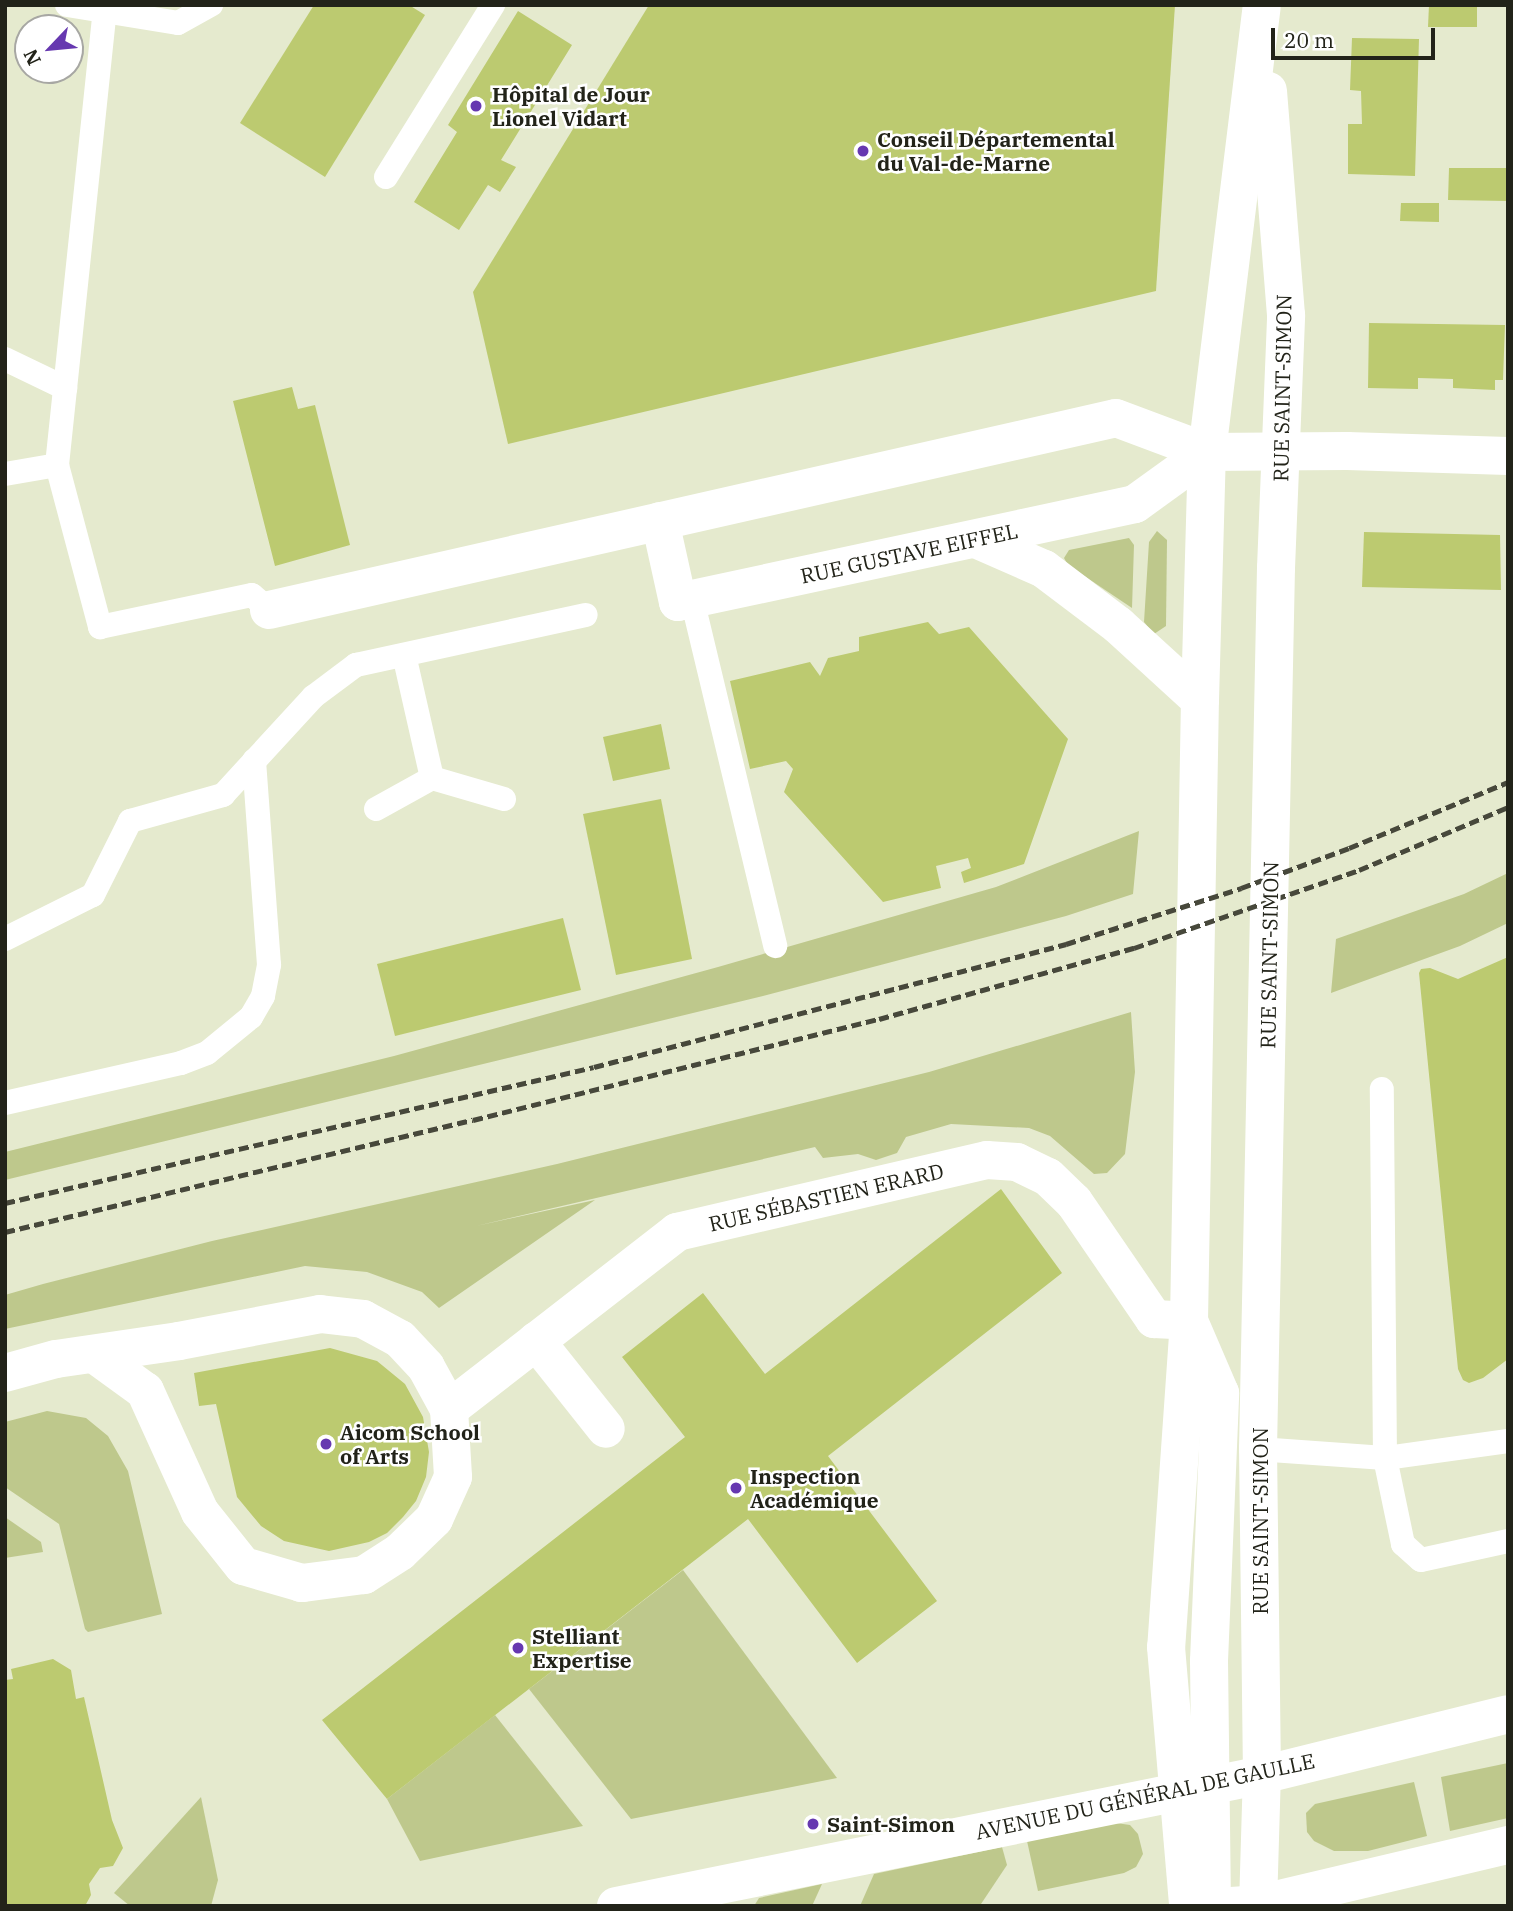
<!DOCTYPE html>
<html>
<head>
<meta charset="utf-8">
<style>
  body { margin:0 }
  #map { position:relative; width:1513px; height:1911px; overflow:hidden; background:#e5eace; font-family:"IBM Plex Serif",serif }
  div>[style] { position:absolute }
  .green>* { inset:0; background:#bec88c }
  .building>* { inset:0; background:#bcca70 }
  .service>* { height:24px; margin:-12px; padding:0 12px; transform-origin:12px; border-radius:12px; background:#fff }
  .minor>* { height:38px; margin:-19px; padding:0 19px; transform-origin:19px; border-radius:19px; background:#fff }
  .secondary>* { height:38px; margin:-19px; padding:0 19px; transform-origin:19px; border-radius:19px; background:#fff }
  .rail>* { height:5px; margin-top:-2.5px; transform-origin:0; background:repeating-linear-gradient(90deg,#47483b 0 10px,transparent 0 15px) }
  .dots>* { width:19px; height:19px; translate:-50% -50%; box-sizing:border-box; border:4px solid #fff; border-radius:50% }
  span { translate:-50% -50%; white-space:nowrap; text-align:center; line-height:1.15; -webkit-text-stroke:5px #fff; paint-order:stroke }
  .poi-label { font-size:21px; color:#222319; font-weight:700 }
  .left { translate:0 -50%; text-align:left }
  .street-label { font-size:21px; color:#222319 }
  .frame { position:absolute; inset:0; border:7px solid #222319; pointer-events:none }
  .north { position:absolute; left:14px; top:14px; width:70px; height:70px; box-sizing:border-box; background:#fff; border:2px solid #a7a7a3; border-radius:50%; rotate:244deg; font-size:19px; font-weight:700; line-height:28px; text-align:center; color:#222319 }
  .north::after { content:''; display:block; margin:auto; width:24px; height:32px; background:#6638b0; clip-path:polygon(50% 0,100% 100%,50% 72%,0 100%) }
  .scale { position:absolute; left:1271px; top:28px; width:164px; height:32px; box-sizing:border-box; border:4px solid #222319; border-top:0; padding-left:9px; font-size:21px; line-height:24px; white-space:nowrap; color:#222319; -webkit-text-stroke:5px #fff; paint-order:stroke }
</style>
</head>
<body>
<div id="map">
  <div class="green">
    <div style="clip-path:polygon(1157px 531px,1167px 540px,1166px 626px,1154px 634px,1144px 622px,1149px 542px)"></div>
    <div style="clip-path:polygon(1129px 538px,1134px 545px,1132px 608px,1068px 565px,1064px 558px,1069px 550px)"></div>
    <div style="clip-path:polygon(1139px 831px,1133px 894px,1066px 916px,763px 996px,5px 1180px,5px 1152px,394px 1056px,718px 967px,996px 887px)"></div>
    <div style="clip-path:polygon(1508px 873px,1508px 923px,1460px 946px,1331px 993px,1336px 939px,1464px 894px)"></div>
    <div style="clip-path:polygon(1131px 1012px,1135px 1072px,1125px 1154px,1107px 1173px,1094px 1174px,1050px 1136px,1029px 1128px,951px 1124px,906px 1137px,897px 1153px,876px 1160px,858px 1154px,823px 1158px,815px 1147px,476px 1226px,595px 1200px,439px 1308px,422px 1292px,367px 1272px,305px 1266px,5px 1329px,5px 1295px,43px 1284px,212px 1241px,557px 1164px,929px 1072px)"></div>
    <div style="clip-path:polygon(47px 1411px,86px 1418px,108px 1436px,128px 1471px,162px 1614px,88px 1632px,85px 1629px,59px 1524px,5px 1487px,5px 1422px)"></div>
    <div style="clip-path:polygon(5px 1517px,41px 1542px,43px 1552px,5px 1558px)"></div>
    <div style="clip-path:polygon(683px 1570px,837px 1778px,631px 1819px,529px 1689px)"></div>
    <div style="clip-path:polygon(495px 1715px,583px 1826px,420px 1861px,387px 1799px)"></div>
    <div style="clip-path:polygon(1508px 1763px,1508px 1818px,1450px 1831px,1441px 1777px)"></div>
    <div style="clip-path:polygon(1414px 1782px,1427px 1836px,1368px 1851px,1334px 1851px,1314px 1841px,1307px 1832px,1306px 1813px,1315px 1804px)"></div>
    <div style="clip-path:polygon(201px 1797px,218px 1880px,211px 1906px,130px 1906px,114px 1893px)"></div>
    <div style="clip-path:polygon(1116px 1823px,1130px 1825px,1138px 1834px,1143px 1854px,1136px 1867px,1124px 1873px,1038px 1891px,1027px 1841px)"></div>
    <div style="clip-path:polygon(1002px 1847px,1007px 1865px,981px 1904px,860px 1906px,874px 1874px)"></div>
    <div style="clip-path:polygon(822px 1884px,812px 1906px,754px 1906px,759px 1898px)"></div>
  </div>
  <div class="building">
    <div style="clip-path:polygon(314px 5px,409px 5px,425px 15px,325px 177px,240px 123px)"></div>
    <div style="clip-path:polygon(649px 5px,1175px 5px,1156px 291px,508px 444px,473px 292px)"></div>
    <div style="clip-path:polygon(1429px 5px,1477px 5px,1477px 27px,1428px 27px)"></div>
    <div style="clip-path:polygon(518px 11px,572px 45px,501px 160px,516px 167px,500px 192px,488px 185px,459px 230px,414px 202px,457px 132px,448px 125px)"></div>
    <div style="clip-path:polygon(1352px 38px,1419px 39px,1415px 176px,1348px 174px,1348px 124px,1362px 124px,1361px 91px,1350px 90px)"></div>
    <div style="clip-path:polygon(1449px 168px,1508px 168px,1508px 201px,1448px 200px)"></div>
    <div style="clip-path:polygon(1401px 203px,1439px 203px,1439px 222px,1400px 221px)"></div>
    <div style="clip-path:polygon(1369px 323px,1505px 325px,1503px 380px,1495px 380px,1495px 390px,1453px 388px,1453px 379px,1418px 378px,1418px 389px,1368px 388px)"></div>
    <div style="clip-path:polygon(292px 387px,298px 409px,315px 405px,350px 545px,275px 566px,233px 401px)"></div>
    <div style="clip-path:polygon(1364px 532px,1500px 535px,1501px 590px,1362px 587px)"></div>
    <div style="clip-path:polygon(928px 622px,939px 634px,969px 627px,1068px 739px,1024px 864px,964px 883px,961px 872px,971px 868px,968px 858px,936px 866px,941px 888px,883px 902px,784px 792px,793px 769px,786px 761px,750px 769px,730px 681px,810px 662px,820px 676px,828px 658px,859px 651px,859px 637px)"></div>
    <div style="clip-path:polygon(661px 724px,670px 769px,613px 781px,603px 737px)"></div>
    <div style="clip-path:polygon(661px 799px,692px 959px,616px 975px,583px 814px)"></div>
    <div style="clip-path:polygon(563px 918px,581px 990px,395px 1036px,377px 964px)"></div>
    <div style="clip-path:polygon(1508px 957px,1508px 1359px,1483px 1378px,1469px 1383px,1463px 1380px,1458px 1369px,1419px 973px,1421px 969px,1430px 968px,1458px 979px)"></div>
    <div style="clip-path:polygon(1001px 1189px,1062px 1273px,828px 1456px,937px 1601px,857px 1663px,748px 1519px,387px 1799px,322px 1720px,685px 1437px,622px 1357px,703px 1293px,765px 1374px)"></div>
    <div style="clip-path:polygon(330px 1348px,377px 1361px,405px 1384px,423px 1417px,429px 1452px,426px 1477px,416px 1501px,403px 1517px,387px 1533px,369px 1542px,329px 1551px,284px 1541px,261px 1526px,237px 1497px,216px 1404px,199px 1406px,194px 1373px)"></div>
    <div style="clip-path:polygon(53px 1659px,71px 1670px,76px 1699px,84px 1697px,112px 1820px,123px 1848px,113px 1866px,100px 1868px,89px 1884px,91px 1895px,85px 1906px,5px 1906px,5px 1680px,13px 1679px,11px 1669px)"></div>
  </div>
  <div class="service">
    <div style="left:67px;top:5px;width:112px;rotate:9.2deg"></div>
    <div style="left:178px;top:23px;width:38px;rotate:-29deg"></div>
    <div style="left:386px;top:177px;width:203px;rotate:-58.1deg"></div>
    <div style="left:5px;top:359px;width:67px;rotate:25.8deg"></div>
    <div style="left:57px;top:465px;width:457px;rotate:-84deg"></div>
    <div style="left:5px;top:474px;width:53px;rotate:-9.8deg"></div>
    <div style="left:57px;top:465px;width:168px;rotate:75.1deg"></div>
    <div style="left:100px;top:627px;width:155px;rotate:-11.9deg"></div>
    <div style="left:252px;top:595px;width:23px;rotate:41deg"></div>
    <div style="left:692px;top:599px;width:357px;rotate:76.5deg"></div>
    <div style="left:432px;top:778px;width:75px;rotate:16.3deg"></div>
    <div style="left:376px;top:809px;width:64px;rotate:-29deg"></div>
    <div style="left:432px;top:778px;width:126px;rotate:-102.8deg"></div>
    <div style="left:5px;top:939px;width:98px;rotate:-26.6deg"></div>
    <div style="left:93px;top:895px;width:83px;rotate:-63.4deg"></div>
    <div style="left:130px;top:821px;width:97px;rotate:-15.6deg"></div>
    <div style="left:223px;top:795px;width:133px;rotate:-47.4deg"></div>
    <div style="left:313px;top:697px;width:54px;rotate:-36.7deg"></div>
    <div style="left:356px;top:665px;width:235px;rotate:-12.3deg"></div>
    <div style="left:5px;top:1103px;width:180px;rotate:-12.8deg"></div>
    <div style="left:181px;top:1063px;width:28px;rotate:-21deg"></div>
    <div style="left:207px;top:1053px;width:57px;rotate:-39.3deg"></div>
    <div style="left:251px;top:1017px;width:24px;rotate:-60deg"></div>
    <div style="left:263px;top:996px;width:32px;rotate:-79deg"></div>
    <div style="left:269px;top:965px;width:205px;rotate:-94.2deg"></div>
    <div style="left:1508px;top:1441px;width:124px;rotate:172.1deg"></div>
    <div style="left:1385px;top:1458px;width:88px;rotate:78.2deg"></div>
    <div style="left:1403px;top:1544px;width:24px;rotate:42deg"></div>
    <div style="left:1421px;top:1560px;width:89px;rotate:-12.3deg"></div>
    <div style="left:1258px;top:1449px;width:127px;rotate:4.1deg"></div>
    <div style="left:1385px;top:1458px;width:369px;rotate:-90.5deg"></div>
  </div>
  <div class="minor">
    <div style="left:660px;top:521px;width:83px;rotate:77.5deg"></div>
    <div style="left:678px;top:602px;width:467px;rotate:-12.1deg"></div>
    <div style="left:1135px;top:504px;width:89px;rotate:-35.8deg"></div>
    <div style="left:976px;top:539px;width:74px;rotate:23.8deg"></div>
    <div style="left:1044px;top:569px;width:93px;rotate:37.1deg"></div>
    <div style="left:1118px;top:625px;width:111px;rotate:42.4deg"></div>
    <div style="left:269px;top:610px;width:868px;rotate:-12.77deg"></div>
    <div style="left:1116px;top:418px;width:97px;rotate:20.5deg"></div>
    <div style="left:1207px;top:452px;width:140px;rotate:-0.4deg"></div>
    <div style="left:1347px;top:451px;width:161px;rotate:1.8deg"></div>
    <div style="left:536px;top:1341px;width:112px;rotate:51.5deg"></div>
    <div style="left:5px;top:1373px;width:53px;rotate:-15.4deg"></div>
    <div style="left:56px;top:1359px;width:124px;rotate:-8.3deg"></div>
    <div style="left:179px;top:1341px;width:144px;rotate:-10.8deg"></div>
    <div style="left:320px;top:1314px;width:43px;rotate:6.6deg"></div>
    <div style="left:363px;top:1319px;width:42px;rotate:28.4deg"></div>
    <div style="left:400px;top:1339px;width:38px;rotate:47deg"></div>
    <div style="left:426px;top:1367px;width:48px;rotate:61.3deg"></div>
    <div style="left:449px;top:1409px;width:68px;rotate:86.6deg"></div>
    <div style="left:453px;top:1477px;width:46px;rotate:114.3deg"></div>
    <div style="left:434px;top:1519px;width:47px;rotate:135.9deg"></div>
    <div style="left:400px;top:1552px;width:43px;rotate:147.4deg"></div>
    <div style="left:364px;top:1575px;width:63px;rotate:172.6deg"></div>
    <div style="left:302px;top:1583px;width:61px;rotate:-163.9deg"></div>
    <div style="left:243px;top:1566px;width:69px;rotate:-128.5deg"></div>
    <div style="left:200px;top:1512px;width:133px;rotate:-114.4deg"></div>
    <div style="left:145px;top:1391px;width:63px;rotate:-144deg"></div>
    <div style="left:449px;top:1409px;width:289px;rotate:-37.8deg"></div>
    <div style="left:677px;top:1232px;width:318px;rotate:-13.1deg"></div>
    <div style="left:987px;top:1160px;width:30px;rotate:4deg"></div>
    <div style="left:1017px;top:1162px;width:34px;rotate:26deg"></div>
    <div style="left:1048px;top:1177px;width:36px;rotate:44deg"></div>
    <div style="left:1074px;top:1202px;width:142px;rotate:55.6deg"></div>
    <div style="left:1154px;top:1319px;width:35px;rotate:3deg"></div>
    <div style="left:1189px;top:1321px;width:327px;rotate:94deg"></div>
    <div style="left:1166px;top:1647px;width:260px;rotate:85.1deg"></div>
    <div style="left:1212px;top:1906px;width:245px;rotate:-90.7deg"></div>
    <div style="left:1209px;top:1661px;width:268px;rotate:-87.6deg"></div>
    <div style="left:1220px;top:1393px;width:78px;rotate:-113.3deg"></div>
    <div style="left:1189px;top:1321px;width:621px;rotate:-88.99deg"></div>
    <div style="left:1200px;top:700px;width:248px;rotate:-88.4deg"></div>
    <div style="left:1207px;top:452px;width:448px;rotate:-83deg"></div>
    <div style="left:1258px;top:1906px;width:131px;rotate:-88.3deg"></div>
    <div style="left:1262px;top:1775px;width:326px;rotate:-90.7deg"></div>
    <div style="left:1258px;top:1449px;width:881px;rotate:-88.83deg"></div>
    <div style="left:1276px;top:568px;width:253px;rotate:-87.7deg"></div>
    <div style="left:1286px;top:315px;width:225px;rotate:-94.6deg"></div>
  </div>
  <div class="secondary">
    <div style="left:616px;top:1906px;width:659px;rotate:-11.46deg"></div>
    <div style="left:1262px;top:1775px;width:253px;rotate:-13.9deg"></div>
    <div style="left:1231px;top:1906px;width:27px;rotate:-4deg"></div>
    <div style="left:1258px;top:1904px;width:257px;rotate:-13.3deg"></div>
  </div>
  <div class="rail">
    <div style="left:5px;top:1203px;width:604px;rotate:-13deg"></div>
    <div style="left:594px;top:1067px;width:488px;rotate:-14.6deg"></div>
    <div style="left:1066px;top:944px;width:184px;rotate:-17.7deg"></div>
    <div style="left:1241px;top:888px;width:115px;rotate:-20.3deg"></div>
    <div style="left:1349px;top:848px;width:172px;rotate:-22.5deg"></div>
    <div style="left:5px;top:1232px;width:481px;rotate:-13.5deg"></div>
    <div style="left:473px;top:1120px;width:418px;rotate:-14deg"></div>
    <div style="left:879px;top:1019px;width:265px;rotate:-15.6deg"></div>
    <div style="left:1134px;top:948px;width:238px;rotate:-19.1deg"></div>
    <div style="left:1359px;top:870px;width:162px;rotate:-22.9deg"></div>
  </div>
  <div class="dots">
    <div style="left:476px;top:106px;background:#6638b0"></div>
    <div style="left:863px;top:151px;background:#6638b0"></div>
    <div style="left:326px;top:1444px;background:#6638b0"></div>
    <div style="left:736px;top:1488px;background:#6638b0"></div>
    <div style="left:518px;top:1648px;background:#6638b0"></div>
    <div style="left:813px;top:1824px;background:#6638b0"></div>
  </div>
  <div class="poi-label">
    <span class="left" style="left:492px;top:106px">Hôpital de Jour<br>Lionel Vidart</span>
    <span class="left" style="left:877px;top:151px">Conseil Départemental<br>du Val-de-Marne</span>
    <span class="left" style="left:340px;top:1444px">Aicom School<br>of Arts</span>
    <span class="left" style="left:750px;top:1488px">Inspection<br>Académique</span>
    <span class="left" style="left:532px;top:1648px">Stelliant<br>Expertise</span>
    <span class="left" style="left:827px;top:1824px">Saint-Simon</span>
  </div>
  <div class="street-label">
    <span style="left:1282px;top:388px;rotate:-89deg">RUE SAINT-SIMON</span>
    <span style="left:909px;top:553px;rotate:-12deg">RUE GUSTAVE EIFFEL</span>
    <span style="left:1269px;top:955px;rotate:-89deg">RUE SAINT-SIMON</span>
    <span style="left:826px;top:1197px;rotate:-13deg">RUE SÉBASTIEN ERARD</span>
    <span style="left:1260px;top:1521px;rotate:-90deg">RUE SAINT-SIMON</span>
    <span style="left:1145px;top:1796px;rotate:-12deg">AVENUE DU GÉNÉRAL DE GAULLE</span>
  </div>
  <div class="frame"></div>
  <div class="north">N</div>
  <div class="scale">20 m</div>
</div>
</body>
</html>
